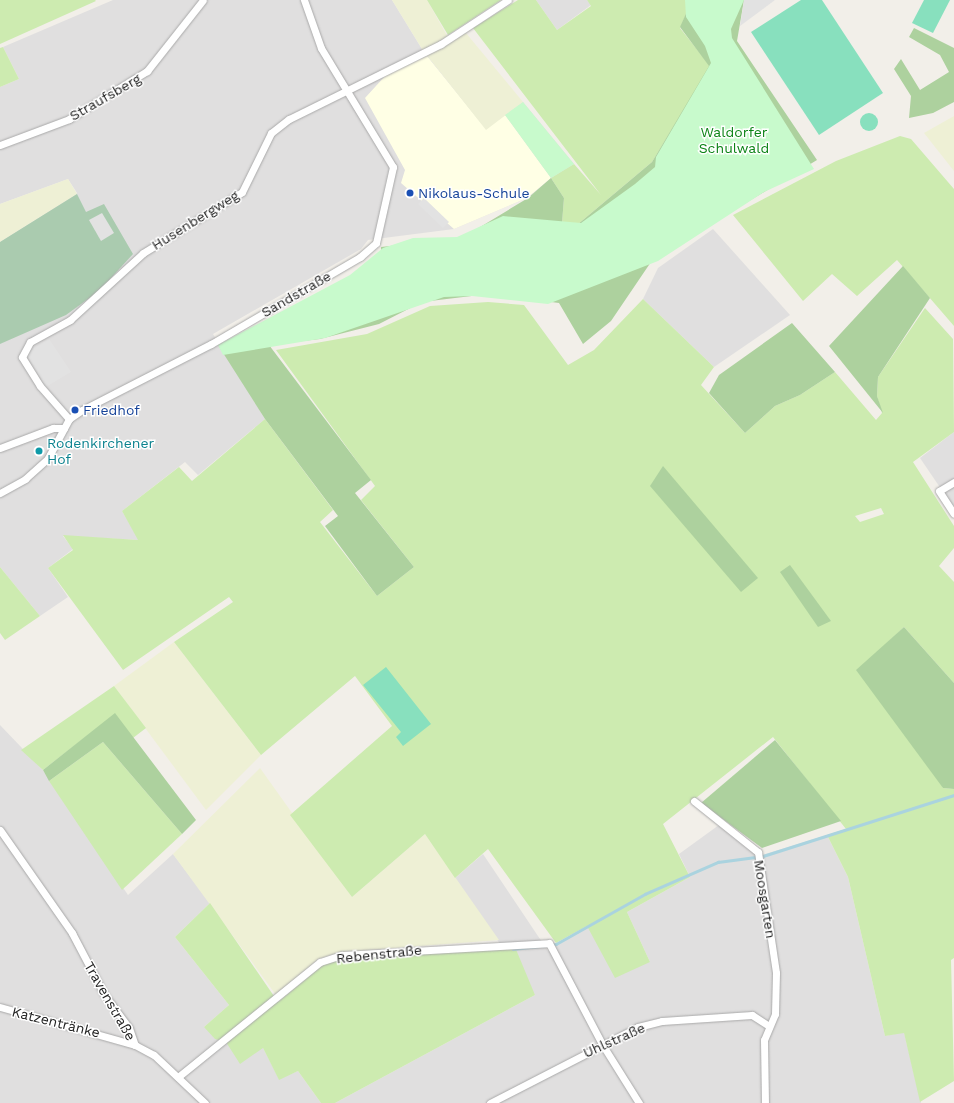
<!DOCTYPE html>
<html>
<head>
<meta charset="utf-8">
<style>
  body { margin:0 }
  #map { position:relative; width:954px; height:1103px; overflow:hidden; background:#f2efe9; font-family:"Work Sans",sans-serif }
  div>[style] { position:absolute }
  .residential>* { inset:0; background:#e0dfdf }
  .education>* { inset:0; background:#ffffe5 }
  .farmland>* { inset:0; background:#eef0d5 }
  .grass>* { inset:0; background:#cdebb0 }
  .forest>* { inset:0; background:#add19e }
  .cemetery>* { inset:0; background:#aacbaf }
  .park>* { inset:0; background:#c8facc }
  .pitch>* { inset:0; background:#88e0be }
  .round { border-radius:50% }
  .parking>* { inset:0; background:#e2e2e2 }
  .stream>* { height:2.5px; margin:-1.25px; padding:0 1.25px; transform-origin:1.25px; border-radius:1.25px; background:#aad3df }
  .roads { filter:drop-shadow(0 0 1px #a9a9a9) drop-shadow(0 0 1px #a9a9a9) }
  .street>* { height:7px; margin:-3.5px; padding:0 3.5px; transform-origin:3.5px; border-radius:3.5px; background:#fff }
  .dots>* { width:11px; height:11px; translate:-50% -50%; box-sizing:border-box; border:2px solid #fff; border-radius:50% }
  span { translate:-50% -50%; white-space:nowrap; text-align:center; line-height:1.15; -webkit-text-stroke:3px #fff; paint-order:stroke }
  .street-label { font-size:14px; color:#222 }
  .park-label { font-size:14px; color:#0c8416 }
  .transit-label { font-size:14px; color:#164399 }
  .left { translate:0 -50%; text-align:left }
  .culture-label { font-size:14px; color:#0d838f }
</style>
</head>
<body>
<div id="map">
  <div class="residential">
    <div style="clip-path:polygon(113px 0,392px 0,422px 49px,486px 129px,523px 102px,574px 164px,527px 198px,454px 229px,368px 240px,361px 249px,213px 334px,265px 419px,198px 475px,185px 462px,122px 511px,139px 540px,63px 536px,73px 549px,48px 568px,68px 597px,40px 616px,0 567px,0 242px,77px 193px,68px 179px,0 204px,0 87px,19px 79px,3px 47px)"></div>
    <div style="clip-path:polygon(536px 0,587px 0,591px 5px,557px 30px)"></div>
    <div style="clip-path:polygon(713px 229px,790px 315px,714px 367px,643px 299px,658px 268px)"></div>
    <div style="clip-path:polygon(954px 432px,954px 508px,920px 458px)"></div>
    <div style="clip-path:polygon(0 725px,43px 770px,128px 895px,173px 854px,210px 903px,175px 937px,229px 1005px,204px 1027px,263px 1048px,279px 1079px,298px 1071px,321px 1103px,0 1103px)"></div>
    <div style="clip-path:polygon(719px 825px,759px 856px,827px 835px,848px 877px,885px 1036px,904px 1032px,921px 1103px,335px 1103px,535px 995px,455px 878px,483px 854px,548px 951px,587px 926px,650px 962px,627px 912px,690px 877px,679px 854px)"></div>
  </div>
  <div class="education">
    <div style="clip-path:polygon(427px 56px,486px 129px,505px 115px,551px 178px,527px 198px,454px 229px,401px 183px,405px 170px,365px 98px,386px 75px)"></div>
  </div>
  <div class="farmland">
    <div style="clip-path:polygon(392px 0,427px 0,450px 41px,466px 33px,523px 102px,486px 130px,422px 49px)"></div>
    <div style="clip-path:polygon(954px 116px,954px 171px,924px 133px)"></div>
    <div style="clip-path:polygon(68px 179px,77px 194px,0 242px,0 204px)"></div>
    <div style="clip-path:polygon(174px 642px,261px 755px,206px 810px,114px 686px)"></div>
    <div style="clip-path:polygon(260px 768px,352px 897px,425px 834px,499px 940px,341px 952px,318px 959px,276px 995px,173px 854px)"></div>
  </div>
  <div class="grass">
    <div style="clip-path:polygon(0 0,95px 0,96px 1px,0 44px)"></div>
    <div style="clip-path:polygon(427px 0,501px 0,448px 35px)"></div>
    <div style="clip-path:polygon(518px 0,536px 0,557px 30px,591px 6px,587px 0,692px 0,680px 28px,710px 66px,652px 162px,577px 225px,562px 223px,564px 198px,551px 178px,574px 164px,601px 195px,473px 28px)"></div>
    <div style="clip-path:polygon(3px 47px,19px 79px,0 87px,0 48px)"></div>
    <div style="clip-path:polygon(900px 136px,911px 139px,954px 189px,954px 326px,897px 260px,857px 296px,832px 274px,803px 301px,733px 215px,836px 161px)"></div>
    <div style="clip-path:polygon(evenodd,643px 299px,714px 367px,701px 385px,745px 433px,775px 406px,800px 395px,835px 372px,876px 420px,882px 413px,877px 396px,878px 377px,925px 308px,953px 339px,954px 432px,913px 462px,954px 526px,954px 548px,939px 566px,954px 582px,954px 683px,904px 627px,884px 646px,943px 788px,954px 789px,954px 958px,951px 960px,954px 1081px,920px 1102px,904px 1033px,885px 1036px,848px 877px,827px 835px,846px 829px,773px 737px,663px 824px,690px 877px,627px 912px,650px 962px,615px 978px,587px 926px,556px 943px,488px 849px,455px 878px,425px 834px,352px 897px,290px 815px,392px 726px,355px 676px,261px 755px,174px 642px,233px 602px,229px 597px,123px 670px,48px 568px,73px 550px,63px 535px,138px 540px,122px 511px,179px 467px,192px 481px,265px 419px,333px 510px,320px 522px,377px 596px,414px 567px,361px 500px,375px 486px,276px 350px,367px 334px,430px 306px,488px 302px,524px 305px,568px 365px,594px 350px,643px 299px,881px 508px,884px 514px,860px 522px,855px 516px,881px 508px)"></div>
    <div style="clip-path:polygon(0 567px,40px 616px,5px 640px,0 633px)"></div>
    <div style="clip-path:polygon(114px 686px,146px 728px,133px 738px,115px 714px,43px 770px,21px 750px)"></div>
    <div style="clip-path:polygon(103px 742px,182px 834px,122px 890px,49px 781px)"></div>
    <div style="clip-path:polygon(210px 903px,278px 1002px,323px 965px,340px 959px,515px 947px,535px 995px,335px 1103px,321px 1103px,298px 1071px,279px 1080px,263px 1048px,240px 1064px,226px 1042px,215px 1039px,204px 1027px,229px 1005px,175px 937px)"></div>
  </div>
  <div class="forest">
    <div style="clip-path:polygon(692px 0,744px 0,737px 41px,817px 160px,653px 259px,611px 321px,583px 344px,559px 303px,488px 294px,422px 302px,379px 324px,320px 339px,269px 345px,371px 480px,355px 493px,414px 567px,377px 596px,325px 526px,338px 516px,265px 419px,218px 345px,256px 327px,263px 330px,384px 301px,381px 247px,462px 238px,528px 198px,551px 178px,564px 198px,562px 223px,577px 225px,652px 162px,709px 66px,680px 27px)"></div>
    <div style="clip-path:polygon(914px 28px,954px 48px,954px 102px,933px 113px,909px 118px,911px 96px,894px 69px,901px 59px,920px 90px,949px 72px,940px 55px,909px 37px)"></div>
    <div style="clip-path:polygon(903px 266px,930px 298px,878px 377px,877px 396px,883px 413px,829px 346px)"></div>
    <div style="clip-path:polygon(792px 323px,835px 372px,800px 395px,775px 406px,745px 433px,709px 393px,719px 375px)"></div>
    <div style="clip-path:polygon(663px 466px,758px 578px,741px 592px,650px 486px)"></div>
    <div style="clip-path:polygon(790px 565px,831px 621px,818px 627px,780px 572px)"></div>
    <div style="clip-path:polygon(904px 627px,954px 683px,954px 789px,943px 788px,856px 670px)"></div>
    <div style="clip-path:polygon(115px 713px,196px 820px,182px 834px,103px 742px,49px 781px,43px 770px)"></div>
    <div style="clip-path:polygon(775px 740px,841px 821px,762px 848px,701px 803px)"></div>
  </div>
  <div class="cemetery">
    <div style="clip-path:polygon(77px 194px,86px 212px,104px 204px,133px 254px,99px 291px,66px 315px,0 344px,0 242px)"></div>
  </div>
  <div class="park">
    <div style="clip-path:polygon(685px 0,744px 0,731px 29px,732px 38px,814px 169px,764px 192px,658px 261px,548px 304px,472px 296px,444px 297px,325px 338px,223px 355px,218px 345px,350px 275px,383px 248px,413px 238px,457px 237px,503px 216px,581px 223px,635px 184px,655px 167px,656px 157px,711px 63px,705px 46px,686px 17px)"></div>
    <div style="clip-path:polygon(523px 102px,574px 164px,551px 178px,505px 115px)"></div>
  </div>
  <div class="pitch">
    <div style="clip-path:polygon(801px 0,822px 0,883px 93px,819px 135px,751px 32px)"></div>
    <div style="clip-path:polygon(924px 0,950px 0,933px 33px,912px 23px)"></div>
    <div class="round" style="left:860px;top:113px;width:18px;height:18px"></div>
    <div style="clip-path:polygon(386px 667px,431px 724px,403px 746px,396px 737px,401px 732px,363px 685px)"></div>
  </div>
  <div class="parking">
    <div style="clip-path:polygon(744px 0,775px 0,740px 26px)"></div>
    <div style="clip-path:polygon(424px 198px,449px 222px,443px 228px,418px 204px)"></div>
    <div style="clip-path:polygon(102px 213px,114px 233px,101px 241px,89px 220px)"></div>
    <div style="clip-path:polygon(49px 339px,71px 372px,46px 387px,26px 353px)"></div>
  </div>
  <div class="stream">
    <div style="left:513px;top:949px;width:43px;rotate:-6.6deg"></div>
    <div style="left:556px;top:944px;width:102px;rotate:-29.3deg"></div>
    <div style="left:645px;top:894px;width:80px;rotate:-23.7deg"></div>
    <div style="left:718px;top:862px;width:45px;rotate:-7.6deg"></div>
    <div style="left:763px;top:856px;width:201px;rotate:-17.7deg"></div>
  </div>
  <div class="roads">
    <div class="street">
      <div style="left:0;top:145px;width:74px;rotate:-20.6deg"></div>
      <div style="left:69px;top:119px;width:92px;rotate:-31.6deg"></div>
      <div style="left:147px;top:71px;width:90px;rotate:-51.7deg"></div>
      <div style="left:69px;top:419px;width:44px;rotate:-131.3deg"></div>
      <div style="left:40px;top:386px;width:34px;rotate:-122deg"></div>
      <div style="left:22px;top:357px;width:17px;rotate:-62deg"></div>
      <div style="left:30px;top:342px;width:46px;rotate:-28.8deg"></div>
      <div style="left:70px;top:320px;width:99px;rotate:-42.5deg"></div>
      <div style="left:143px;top:253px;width:116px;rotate:-31.6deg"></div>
      <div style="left:242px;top:192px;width:66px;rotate:-63.8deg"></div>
      <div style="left:271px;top:133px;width:23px;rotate:-38deg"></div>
      <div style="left:289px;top:119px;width:169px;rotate:-26.3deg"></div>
      <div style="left:441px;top:44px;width:80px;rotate:-33.3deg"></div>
      <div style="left:0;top:448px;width:57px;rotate:-20.7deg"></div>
      <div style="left:53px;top:428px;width:11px"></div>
      <div style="left:954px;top:482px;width:17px;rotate:149deg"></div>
      <div style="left:939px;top:491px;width:27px;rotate:57deg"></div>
      <div style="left:0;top:493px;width:29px;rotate:-29deg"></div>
      <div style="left:25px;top:479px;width:31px;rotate:-42deg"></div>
      <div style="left:48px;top:458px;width:44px;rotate:-61.7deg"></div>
      <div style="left:69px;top:419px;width:16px;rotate:-35deg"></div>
      <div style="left:82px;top:410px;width:145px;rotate:-27.1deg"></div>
      <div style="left:211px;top:344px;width:173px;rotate:-30.3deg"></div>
      <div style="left:360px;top:257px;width:21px;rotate:-41deg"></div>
      <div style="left:376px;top:243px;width:78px;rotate:-77.4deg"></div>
      <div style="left:393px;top:167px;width:139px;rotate:-121.2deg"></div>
      <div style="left:321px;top:48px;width:51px;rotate:-109.5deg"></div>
      <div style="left:694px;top:801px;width:82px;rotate:38.6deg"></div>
      <div style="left:758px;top:852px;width:122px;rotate:81.5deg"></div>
      <div style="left:776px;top:973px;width:41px;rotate:91.4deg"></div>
      <div style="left:775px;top:1014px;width:28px;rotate:113deg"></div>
      <div style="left:764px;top:1040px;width:63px;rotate:89.1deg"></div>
      <div style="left:0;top:830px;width:126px;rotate:55deg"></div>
      <div style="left:72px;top:933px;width:69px;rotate:62.3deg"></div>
      <div style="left:104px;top:994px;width:42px;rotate:53.7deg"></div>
      <div style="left:129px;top:1028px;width:18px;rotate:71deg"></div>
      <div style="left:0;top:1007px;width:140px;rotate:15.7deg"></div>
      <div style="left:135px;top:1045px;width:21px;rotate:28deg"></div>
      <div style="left:154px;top:1055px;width:70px;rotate:43.3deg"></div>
      <div style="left:178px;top:1077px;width:183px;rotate:-39deg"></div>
      <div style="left:320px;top:962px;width:23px;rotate:-18deg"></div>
      <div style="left:342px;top:955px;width:207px;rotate:-3.3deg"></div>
      <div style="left:549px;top:943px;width:114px;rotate:62.3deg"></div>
      <div style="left:602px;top:1044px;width:70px;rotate:57.9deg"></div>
      <div style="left:490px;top:1103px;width:166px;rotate:-27.2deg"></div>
      <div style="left:638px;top:1027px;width:25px;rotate:-14deg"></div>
      <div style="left:662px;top:1021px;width:90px;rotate:-3.8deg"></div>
      <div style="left:752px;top:1015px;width:20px;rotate:33deg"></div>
    </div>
  </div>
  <div class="dots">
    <div style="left:410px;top:193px;background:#1a4fb4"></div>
    <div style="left:75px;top:410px;background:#1a4fb4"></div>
    <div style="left:39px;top:451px;background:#0f9aa8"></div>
  </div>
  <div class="street-label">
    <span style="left:105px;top:97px;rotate:-30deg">Straufsberg</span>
    <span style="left:195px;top:220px;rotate:-32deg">Husenbergweg</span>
    <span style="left:296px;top:294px;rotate:-30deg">Sandstraße</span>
    <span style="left:765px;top:899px;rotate:81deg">Moosgarten</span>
    <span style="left:379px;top:954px;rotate:-6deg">Rebenstraße</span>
    <span style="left:110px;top:1001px;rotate:60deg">Travenstraße</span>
    <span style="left:56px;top:1022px;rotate:14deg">Katzentränke</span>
    <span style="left:614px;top:1040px;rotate:-24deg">Uhlstraße</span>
  </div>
  <div class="park-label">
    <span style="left:734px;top:140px">Waldorfer<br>Schulwald</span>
  </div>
  <div class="transit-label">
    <span class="left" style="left:418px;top:193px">Nikolaus-Schule</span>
    <span class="left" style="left:83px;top:410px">Friedhof</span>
  </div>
  <div class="culture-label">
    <span class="left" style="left:47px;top:451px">Rodenkirchener<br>Hof</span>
  </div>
</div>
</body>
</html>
